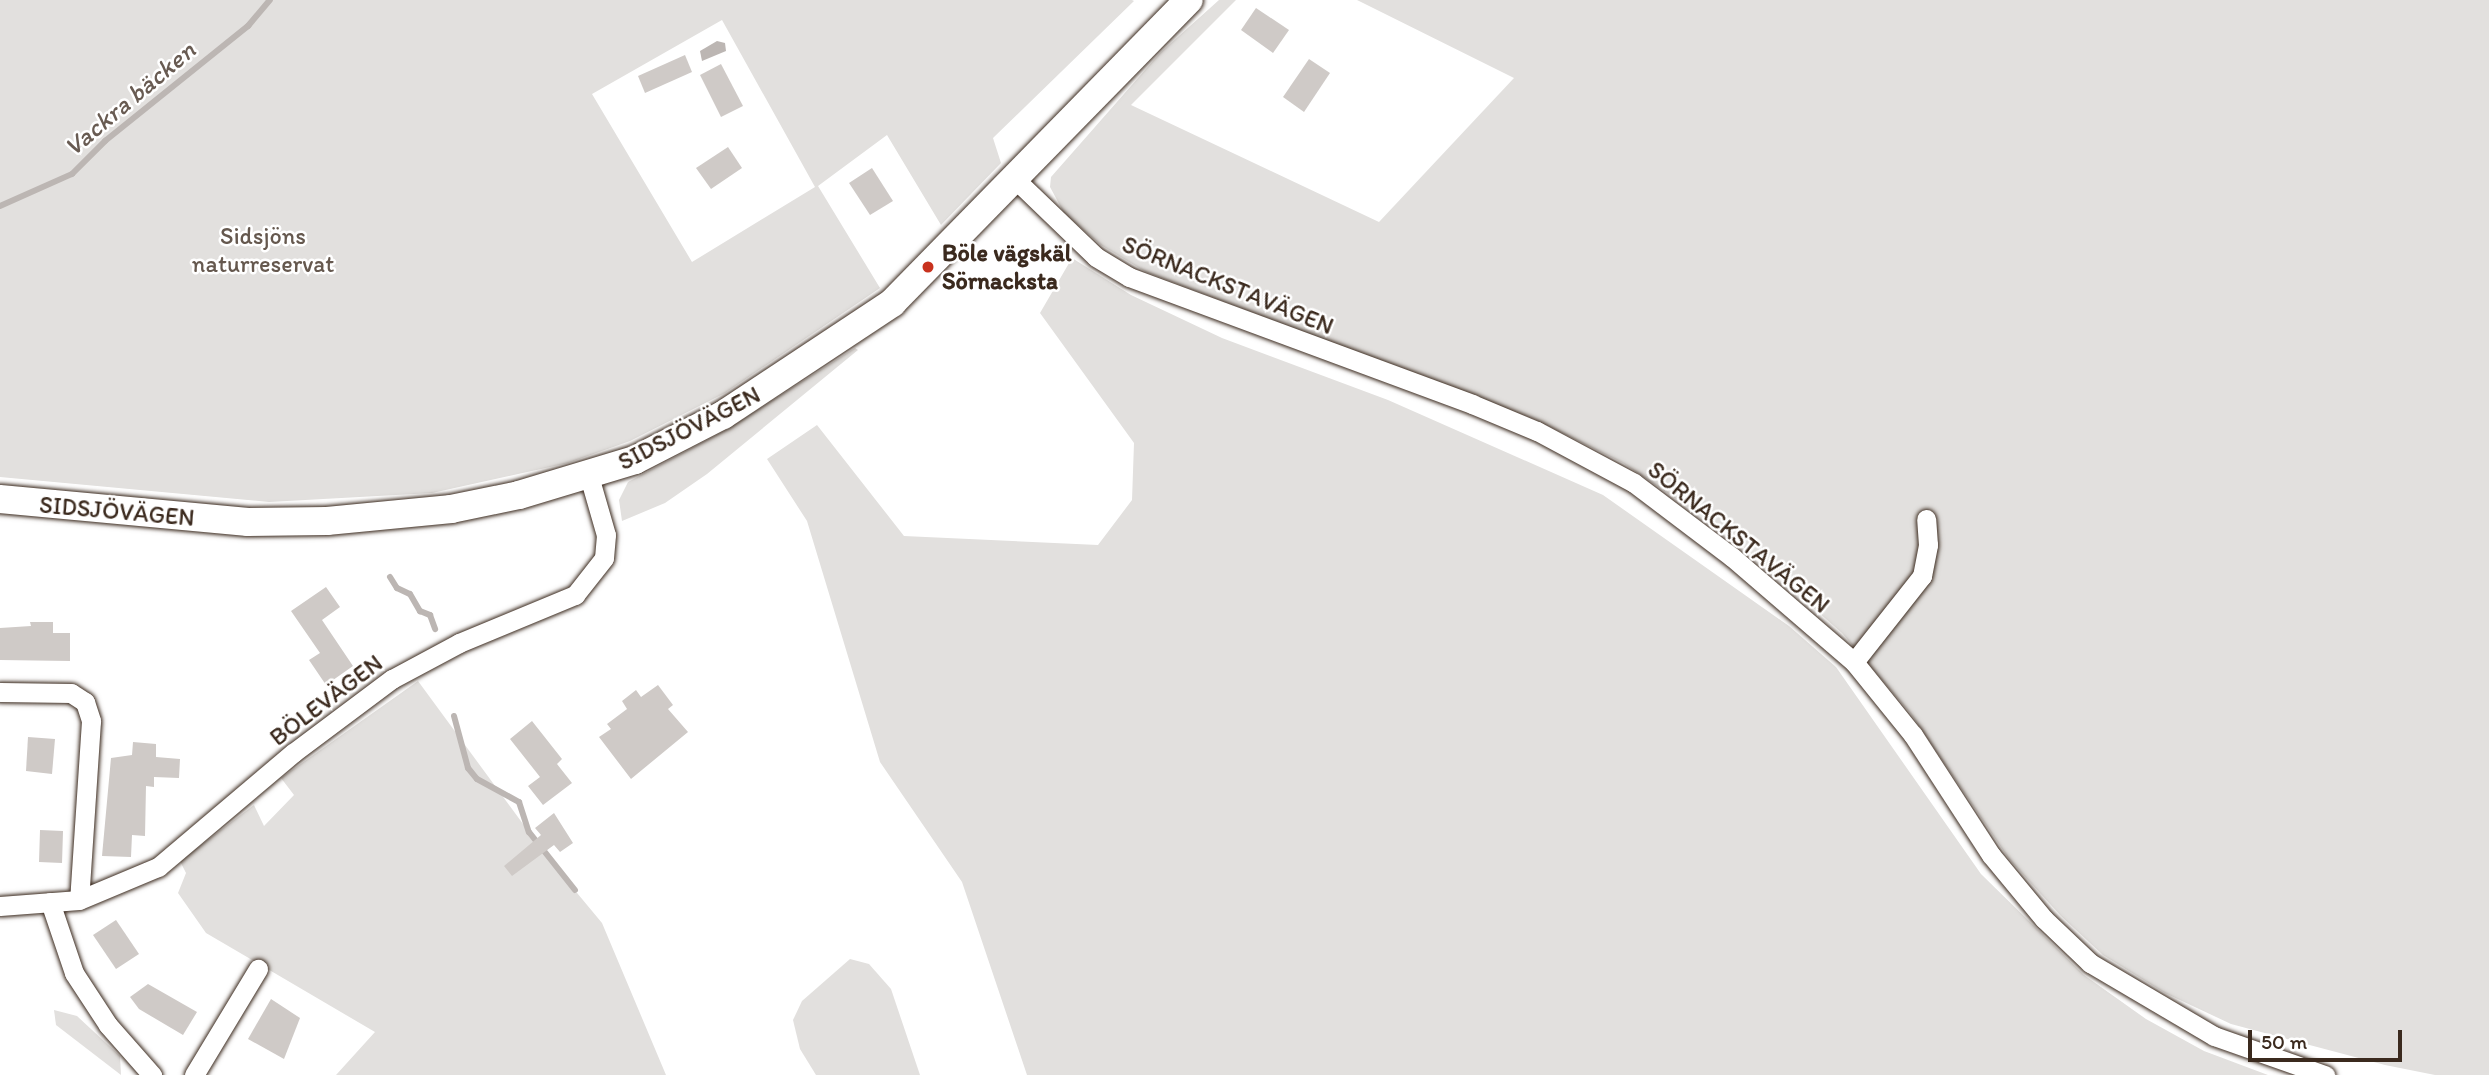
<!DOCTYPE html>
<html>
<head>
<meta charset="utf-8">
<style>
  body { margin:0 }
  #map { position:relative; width:2489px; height:1075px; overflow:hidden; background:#fff; font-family:Itim,sans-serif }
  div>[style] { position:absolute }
  .green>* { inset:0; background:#e2e0de }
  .water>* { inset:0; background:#bcb6b3 }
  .stream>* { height:6px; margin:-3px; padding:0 3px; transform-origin:3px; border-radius:3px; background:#bcb6b3 }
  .building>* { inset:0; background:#cfcac7 }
  .roads { filter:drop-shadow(0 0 2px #3b2a1e) drop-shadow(0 0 2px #3b2a1e) }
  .minor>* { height:19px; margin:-9.5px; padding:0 9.5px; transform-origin:9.5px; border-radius:9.5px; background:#fff }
  .secondary>* { height:28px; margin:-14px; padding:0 14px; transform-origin:14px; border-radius:14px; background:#fff }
  .dots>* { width:19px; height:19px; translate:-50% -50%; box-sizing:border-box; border:4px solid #fff; border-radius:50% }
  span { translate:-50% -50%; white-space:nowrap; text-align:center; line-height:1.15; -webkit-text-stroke:5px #fff; paint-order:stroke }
  .park-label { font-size:24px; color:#65584e }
  .poi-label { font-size:24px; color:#3b2a1e; font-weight:700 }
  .left { translate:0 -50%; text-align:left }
  .street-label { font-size:24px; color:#3b2a1e }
  .water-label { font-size:26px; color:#685b52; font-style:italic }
  .scale { position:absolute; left:2248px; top:1030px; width:154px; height:32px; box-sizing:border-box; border:4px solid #3b2a1e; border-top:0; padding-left:9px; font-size:21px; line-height:24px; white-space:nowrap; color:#3b2a1e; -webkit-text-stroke:5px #fff; paint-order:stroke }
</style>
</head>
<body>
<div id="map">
  <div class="green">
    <div style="clip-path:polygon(evenodd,0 0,1132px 0,1134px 1px,993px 138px,1001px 163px,941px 225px,887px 135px,818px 186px,880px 288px,725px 393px,630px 441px,568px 463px,432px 493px,269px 502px,0 477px,0 0,722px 20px,815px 187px,692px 262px,592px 94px,722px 20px)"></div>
    <div style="clip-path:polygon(1219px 0,1236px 0,1131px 105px,1379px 222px,1514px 78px,1357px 0,2489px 0,2489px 1075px,2435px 1075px,2385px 1065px,2231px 1024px,2165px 993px,2103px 955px,2061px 916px,2009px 859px,1911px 714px,1842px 633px,1731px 536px,1623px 463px,1536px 420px,1146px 272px,1101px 245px,1064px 213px,1050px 187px,1051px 177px,1160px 53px)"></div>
    <div style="clip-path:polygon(1072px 258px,1131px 295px,1222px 338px,1388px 400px,1603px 495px,1789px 626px,1836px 667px,1981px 874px,2084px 975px,2146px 1019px,2204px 1051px,2268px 1075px,1027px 1075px,962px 882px,880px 762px,807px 521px,767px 459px,817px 425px,904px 536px,1098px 545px,1132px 500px,1134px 443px,1040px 313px)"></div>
    <div style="clip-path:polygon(855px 348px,858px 350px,707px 474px,665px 503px,622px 521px,619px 500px,628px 482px,726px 430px)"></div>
    <div style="clip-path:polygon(418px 681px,548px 858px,602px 923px,666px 1075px,336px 1075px,375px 1032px,206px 933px,178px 893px,186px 873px,180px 861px,254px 805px,264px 826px,294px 795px,281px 778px)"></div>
    <div style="clip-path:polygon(850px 959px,869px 964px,891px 989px,920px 1075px,816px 1075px,800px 1049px,793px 1020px,802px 1001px)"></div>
    <div style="clip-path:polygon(54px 1010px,77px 1016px,120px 1056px,121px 1075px,56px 1025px)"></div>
  </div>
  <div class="water">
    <div style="clip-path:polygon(717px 41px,725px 43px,726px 51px,702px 61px,700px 51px)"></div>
  </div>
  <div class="stream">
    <div style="left:0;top:206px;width:79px;rotate:-24deg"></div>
    <div style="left:72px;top:174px;width:47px;rotate:-45deg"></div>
    <div style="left:105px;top:141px;width:184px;rotate:-38.8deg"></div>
    <div style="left:248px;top:26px;width:34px;rotate:-50deg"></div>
    <div style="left:390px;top:577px;width:13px;rotate:58deg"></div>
    <div style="left:397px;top:588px;width:14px;rotate:25deg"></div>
    <div style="left:410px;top:594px;width:20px;rotate:60deg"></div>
    <div style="left:420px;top:611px;width:11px;rotate:22deg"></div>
    <div style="left:430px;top:615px;width:15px;rotate:70deg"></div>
    <div style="left:454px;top:716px;width:54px;rotate:74.9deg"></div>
    <div style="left:468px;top:768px;width:14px;rotate:51deg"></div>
    <div style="left:477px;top:779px;width:48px;rotate:28.7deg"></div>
    <div style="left:519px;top:802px;width:32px;rotate:72deg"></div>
    <div style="left:529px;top:832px;width:74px;rotate:51.6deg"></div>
  </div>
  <div class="building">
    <div style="clip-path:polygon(1256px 8px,1289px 30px,1273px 53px,1241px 30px)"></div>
    <div style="clip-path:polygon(685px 55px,692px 72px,645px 93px,638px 76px)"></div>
    <div style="clip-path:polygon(1309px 59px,1330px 73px,1304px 112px,1283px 97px)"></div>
    <div style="clip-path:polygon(721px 64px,743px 106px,721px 117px,700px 75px)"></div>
    <div style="clip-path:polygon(728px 147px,742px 168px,711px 189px,696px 168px)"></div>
    <div style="clip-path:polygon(872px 168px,893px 201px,870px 215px,849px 183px)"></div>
    <div style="clip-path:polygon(326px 587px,340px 607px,322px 620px,353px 666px,326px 685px,309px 660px,320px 653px,291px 611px)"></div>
    <div style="clip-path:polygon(30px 622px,53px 622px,53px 633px,70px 633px,70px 661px,0 660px,0 628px,31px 626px)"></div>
    <div style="clip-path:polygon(658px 685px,673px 705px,668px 709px,688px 732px,631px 779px,599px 737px,611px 729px,607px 724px,627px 709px,622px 701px,636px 690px,641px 697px)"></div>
    <div style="clip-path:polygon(532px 721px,562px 759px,557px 764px,572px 783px,543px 805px,528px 786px,540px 777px,510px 739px)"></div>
    <div style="clip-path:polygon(28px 737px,55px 739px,52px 774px,26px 771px)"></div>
    <div style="clip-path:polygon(133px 742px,156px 744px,156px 757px,180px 759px,179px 778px,154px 777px,154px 787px,146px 786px,145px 836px,132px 835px,131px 857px,102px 856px,111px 758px,132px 755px)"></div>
    <div style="clip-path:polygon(554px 813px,573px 843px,560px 852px,554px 845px,512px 876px,504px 866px,541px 835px,535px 828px)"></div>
    <div style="clip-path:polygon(40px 830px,63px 831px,62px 863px,39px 862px)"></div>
    <div style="clip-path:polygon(116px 920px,139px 954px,116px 969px,93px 935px)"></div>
    <div style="clip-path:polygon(148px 984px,197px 1012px,183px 1035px,139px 1009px,130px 997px)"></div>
    <div style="clip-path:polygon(271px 999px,300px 1018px,284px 1059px,248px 1039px)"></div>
  </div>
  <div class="roads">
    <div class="minor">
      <div style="left:1015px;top:179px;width:112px;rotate:43.9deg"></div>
      <div style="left:1096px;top:257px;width:39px;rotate:31deg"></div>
      <div style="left:1129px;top:277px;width:366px;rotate:20.3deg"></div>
      <div style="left:1472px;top:404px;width:70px;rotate:22.6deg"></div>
      <div style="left:1537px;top:431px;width:110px;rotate:28.2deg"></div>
      <div style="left:1634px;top:483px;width:123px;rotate:37.1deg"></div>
      <div style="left:1732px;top:557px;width:161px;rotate:40.7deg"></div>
      <div style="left:1854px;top:662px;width:94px;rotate:51.1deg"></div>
      <div style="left:1913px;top:735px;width:143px;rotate:57deg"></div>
      <div style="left:1991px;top:855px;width:83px;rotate:50.4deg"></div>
      <div style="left:2044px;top:919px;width:64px;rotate:43.7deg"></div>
      <div style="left:2090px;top:963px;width:144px;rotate:30.5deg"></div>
      <div style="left:2214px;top:1036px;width:118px;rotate:19.4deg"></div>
      <div style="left:1854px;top:662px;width:110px;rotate:-51.7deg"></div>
      <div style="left:1922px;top:576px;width:32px;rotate:-79deg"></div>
      <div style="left:1928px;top:545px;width:26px;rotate:-94deg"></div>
      <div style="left:0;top:692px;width:71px;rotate:0.8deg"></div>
      <div style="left:71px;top:693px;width:17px;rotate:33deg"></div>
      <div style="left:85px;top:702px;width:20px;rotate:72deg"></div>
      <div style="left:91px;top:721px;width:179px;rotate:93.8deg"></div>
      <div style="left:50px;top:902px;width:75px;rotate:71.3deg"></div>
      <div style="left:74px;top:973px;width:62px;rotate:56.8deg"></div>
      <div style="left:108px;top:1025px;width:67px;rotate:48.7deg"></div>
      <div style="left:0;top:906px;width:79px;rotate:-4.3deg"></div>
      <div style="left:79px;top:900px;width:86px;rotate:-22.7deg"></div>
      <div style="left:158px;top:867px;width:177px;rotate:-40.2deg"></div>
      <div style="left:293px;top:753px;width:124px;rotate:-36.8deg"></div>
      <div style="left:392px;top:679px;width:76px;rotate:-28.2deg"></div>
      <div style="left:459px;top:643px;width:126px;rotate:-22.5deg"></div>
      <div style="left:575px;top:595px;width:47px;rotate:-51.9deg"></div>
      <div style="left:604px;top:558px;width:23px;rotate:-85deg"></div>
      <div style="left:606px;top:535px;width:61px;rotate:-106.1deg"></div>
      <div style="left:194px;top:1075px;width:124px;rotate:-58.9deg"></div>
    </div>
    <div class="secondary">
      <div style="left:0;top:499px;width:249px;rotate:5.3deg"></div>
      <div style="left:248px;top:522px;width:79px;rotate:-0.7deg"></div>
      <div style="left:327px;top:521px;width:125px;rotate:-5.5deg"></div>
      <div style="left:451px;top:509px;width:69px;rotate:-11.6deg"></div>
      <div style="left:519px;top:495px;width:121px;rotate:-16.8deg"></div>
      <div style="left:635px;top:460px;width:99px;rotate:-27.1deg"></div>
      <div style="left:723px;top:415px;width:203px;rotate:-33.5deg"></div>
      <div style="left:892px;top:303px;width:424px;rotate:-45.6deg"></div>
    </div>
  </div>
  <div class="dots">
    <div style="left:928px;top:267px;background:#c8321e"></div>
  </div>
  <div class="park-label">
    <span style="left:263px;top:250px">Sidsjöns<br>naturreservat</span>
  </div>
  <div class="poi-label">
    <span class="left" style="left:942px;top:267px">Böle vägskäl<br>Sörnacksta</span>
  </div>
  <div class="street-label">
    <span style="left:1228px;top:285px;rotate:22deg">SÖRNACKSTAVÄGEN</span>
    <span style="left:689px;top:428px;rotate:-27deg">SIDSJÖVÄGEN</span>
    <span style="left:117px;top:511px;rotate:5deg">SIDSJÖVÄGEN</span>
    <span style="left:1739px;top:537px;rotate:39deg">SÖRNACKSTAVÄGEN</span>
    <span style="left:326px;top:700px;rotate:-37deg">BÖLEVÄGEN</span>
  </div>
  <div class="water-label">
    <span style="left:130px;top:99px;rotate:-40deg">Vackra bäcken</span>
  </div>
  <div class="scale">50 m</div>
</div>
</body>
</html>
